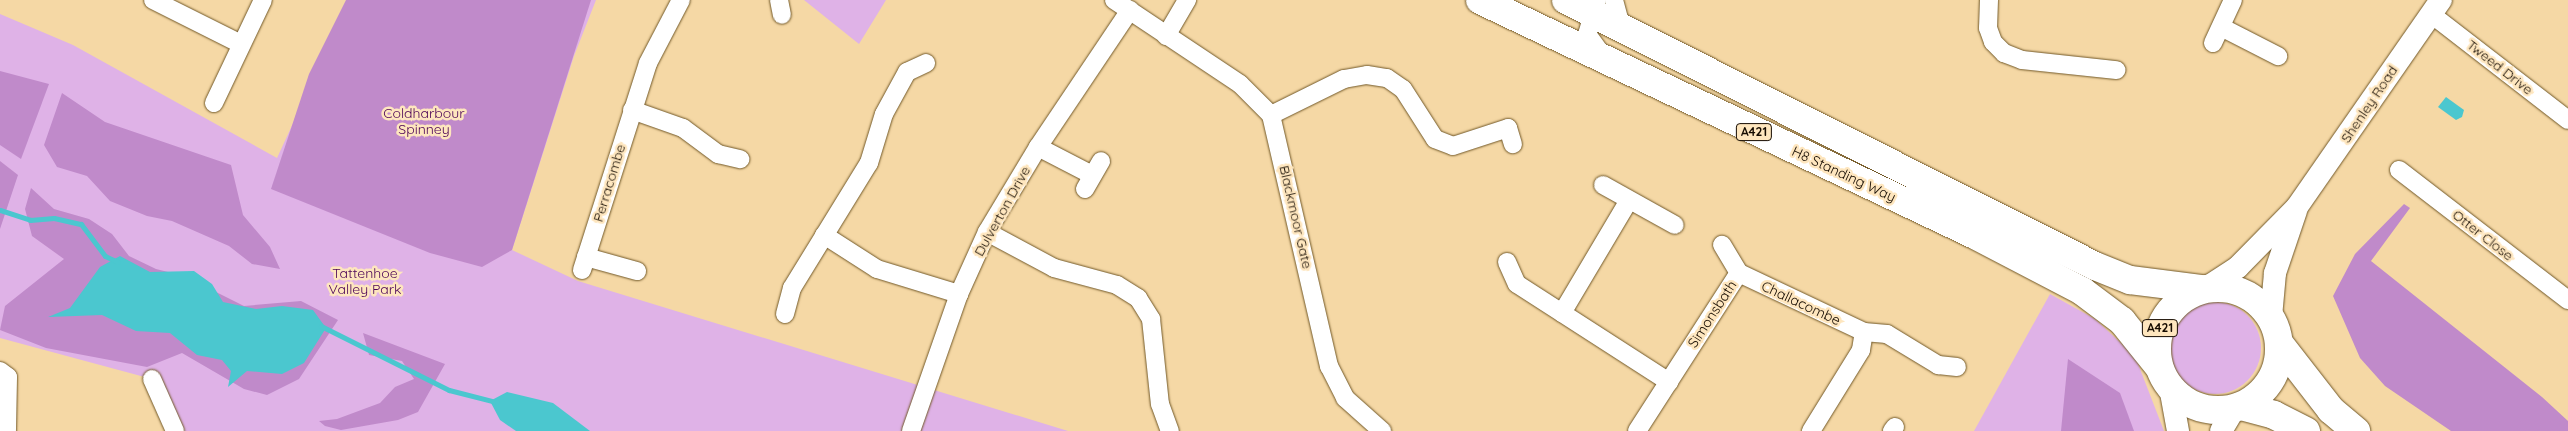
<!DOCTYPE html>
<html>
<head>
<meta charset="utf-8">
<style>
  body { margin:0 }
  #map { position:relative; width:2568px; height:431px; overflow:hidden; background:#f5d8a5; font-family:Quicksand,sans-serif }
  div>[style] { position:absolute }
  .green>* { inset:0; background:#dfb2e7 }
  .round { border-radius:50% }
  .forest>* { inset:0; background:#c08aca }
  .water>* { inset:0; background:#4bc7cf }
  .stream>* { height:5px; margin:-2.5px; padding:0 2.5px; transform-origin:2.5px; border-radius:2.5px; background:#4bc7cf }
  .roads { filter:drop-shadow(0 0 1px #715828) drop-shadow(0 0 1px #715828) }
  .minor>* { height:18px; margin:-9px; padding:0 9px; transform-origin:9px; border-radius:9px; background:#fff }
  .tertiary>* { height:22px; margin:-11px; padding:0 11px; transform-origin:11px; border-radius:11px; background:#fff }
  .trunk>* { height:28px; margin:-14px; padding:0 14px; transform-origin:14px; border-radius:14px; background:#fff }
  .trunk>.ring { margin:-14px; padding:0; box-sizing:content-box; background:none; border:28px solid #fff; border-radius:50% }
  span { translate:-50% -50%; white-space:nowrap; text-align:center; line-height:1.15; -webkit-text-stroke:5px #fee6be; paint-order:stroke }
  .shield-label span { padding:1px 4px; background:#fee6be; border:1px solid; border-radius:4px; -webkit-text-stroke-width:0 }
  .shield-label { font-size:12px; color:#150b00; font-weight:700 }
  .street-label { font-size:14px; color:#150b00 }
  .park-label { font-size:14px; color:#4b0356 }
</style>
</head>
<body>
<div id="map">
  <div class="green">
    <div style="clip-path:polygon(350px 0,596px 0,574px 56px,512px 250px,578px 281px,1068px 431px,175px 431px,152px 379px,0 338px,0 14px,73px 45px,277px 158px)"></div>
    <div style="clip-path:polygon(804px 0,886px 0,859px 44px)"></div>
    <div style="clip-path:polygon(2050px 294px,2095px 319px,2135px 356px,2164px 431px,1974px 431px)"></div>
    <div class="round" style="left:2169px;top:302px;width:92px;height:92px"></div>
  </div>
  <div class="forest">
    <div style="clip-path:polygon(346px 0,591px 0,512px 250px,482px 267px,430px 253px,271px 189px,309px 74px)"></div>
    <div style="clip-path:polygon(0 71px,49px 84px,21px 159px,0 145px)"></div>
    <div style="clip-path:polygon(62px 93px,105px 122px,231px 165px,243px 215px,270px 247px,280px 269px,252px 264px,229px 246px,172px 221px,147px 216px,110px 201px,87px 176px,57px 167px,44px 145px)"></div>
    <div style="clip-path:polygon(0 161px,18px 175px,0 229px)"></div>
    <div style="clip-path:polygon(31px 188px,54px 209px,89px 219px,112px 234px,129px 256px,156px 269px,184px 276px,244px 306px,301px 301px,338px 320px,299px 379px,267px 395px,244px 389px,182px 353px,147px 367px,46px 348px,0 330px,5px 306px,64px 259px,32px 236px,25px 209px)"></div>
    <div style="clip-path:polygon(2404px 204px,2410px 208px,2371px 261px,2542px 397px,2568px 421px,2568px 431px,2451px 431px,2385px 386px,2360px 358px,2333px 296px,2355px 254px)"></div>
    <div style="clip-path:polygon(363px 333px,445px 364px,418px 412px,398px 420px,341px 430px,325px 426px,319px 421px,337px 419px,380px 403px,395px 387px,414px 379px,402px 361px,369px 355px)"></div>
    <div style="clip-path:polygon(2068px 359px,2120px 393px,2134px 431px,2061px 431px)"></div>
  </div>
  <div class="water">
    <div style="clip-path:polygon(2446px 97px,2464px 110px,2462px 117px,2456px 120px,2438px 107px)"></div>
    <div style="clip-path:polygon(120px 256px,150px 272px,194px 271px,212px 284px,223px 302px,256px 309px,282px 306px,313px 310px,326px 328px,304px 363px,282px 374px,247px 371px,228px 387px,231px 371px,222px 360px,197px 355px,170px 333px,136px 331px,102px 315px,48px 317px,70px 308px,100px 267px)"></div>
    <div style="clip-path:polygon(507px 392px,553px 403px,590px 431px,516px 431px,500px 420px,490px 401px)"></div>
  </div>
  <div class="stream">
    <div style="left:0;top:210px;width:32px;rotate:18deg"></div>
    <div style="left:30px;top:220px;width:24px;rotate:-5deg"></div>
    <div style="left:54px;top:218px;width:28px;rotate:13deg"></div>
    <div style="left:81px;top:224px;width:40px;rotate:53deg"></div>
    <div style="left:105px;top:256px;width:14px;rotate:25deg"></div>
    <div style="left:321px;top:326px;width:143px;rotate:26.6deg"></div>
    <div style="left:449px;top:390px;width:49px;rotate:14.3deg"></div>
  </div>
  <div class="roads">
    <div class="minor">
      <div style="left:153px;top:0;width:98px;rotate:26.6deg"></div>
      <div style="left:779px;top:0;width:15px;rotate:79deg"></div>
      <div style="left:1114px;top:0;width:151px;rotate:33.7deg"></div>
      <div style="left:1240px;top:84px;width:44px;rotate:45deg"></div>
      <div style="left:1271px;top:115px;width:258px;rotate:77deg"></div>
      <div style="left:1329px;top:366px;width:36px;rotate:63deg"></div>
      <div style="left:1345px;top:398px;width:50px;rotate:41.7deg"></div>
      <div style="left:1597px;top:0;width:35px;rotate:106deg"></div>
      <div style="left:1587px;top:34px;width:26px;rotate:54deg"></div>
      <div style="left:1614px;top:0;width:28px;rotate:75deg"></div>
      <div style="left:1989px;top:0;width:28px;rotate:92deg"></div>
      <div style="left:1988px;top:28px;width:15px;rotate:70deg"></div>
      <div style="left:1993px;top:42px;width:16px;rotate:45deg"></div>
      <div style="left:2004px;top:53px;width:19px;rotate:21deg"></div>
      <div style="left:2022px;top:60px;width:95px;rotate:6.1deg"></div>
      <div style="left:2431px;top:14px;width:173px;rotate:37.7deg"></div>
      <div style="left:2223px;top:28px;width:62px;rotate:27deg"></div>
      <div style="left:1166px;top:36px;width:42px;rotate:-59.7deg"></div>
      <div style="left:2213px;top:43px;width:47px;rotate:-65.1deg"></div>
      <div style="left:214px;top:103px;width:114px;rotate:-64.6deg"></div>
      <div style="left:632px;top:110px;width:54px;rotate:19.4deg"></div>
      <div style="left:683px;top:128px;width:44px;rotate:36.6deg"></div>
      <div style="left:718px;top:154px;width:23px;rotate:13deg"></div>
      <div style="left:1271px;top:115px;width:81px;rotate:-26.3deg"></div>
      <div style="left:1344px;top:79px;width:23px;rotate:-10deg"></div>
      <div style="left:1367px;top:75px;width:20px;rotate:9deg"></div>
      <div style="left:1387px;top:78px;width:19px;rotate:35deg"></div>
      <div style="left:1403px;top:89px;width:59px;rotate:57.4deg"></div>
      <div style="left:1435px;top:139px;width:19px;rotate:21deg"></div>
      <div style="left:1453px;top:146px;width:58px;rotate:-18.1deg"></div>
      <div style="left:1508px;top:128px;width:17px;rotate:73deg"></div>
      <div style="left:1038px;top:147px;width:61px;rotate:27.4deg"></div>
      <div style="left:2399px;top:170px;width:213px;rotate:37.6deg"></div>
      <div style="left:1603px;top:185px;width:82px;rotate:29.1deg"></div>
      <div style="left:1085px;top:189px;width:32px;rotate:-60deg"></div>
      <div style="left:987px;top:232px;width:76px;rotate:28.2deg"></div>
      <div style="left:1054px;top:268px;width:65px;rotate:15.1deg"></div>
      <div style="left:1117px;top:285px;width:25px;rotate:32deg"></div>
      <div style="left:1138px;top:298px;width:25px;rotate:58deg"></div>
      <div style="left:1151px;top:319px;width:85px;rotate:84deg"></div>
      <div style="left:1160px;top:404px;width:29px;rotate:70deg"></div>
      <div style="left:824px;top:235px;width:63px;rotate:32.7deg"></div>
      <div style="left:877px;top:269px;width:86px;rotate:17deg"></div>
      <div style="left:586px;top:257px;width:53px;rotate:15.4deg"></div>
      <div style="left:1507px;top:262px;width:24px;rotate:66deg"></div>
      <div style="left:1517px;top:284px;width:181px;rotate:32.8deg"></div>
      <div style="left:582px;top:270px;width:217px;rotate:-72.3deg"></div>
      <div style="left:648px;top:63px;width:71px;rotate:-62.4deg"></div>
      <div style="left:1739px;top:273px;width:138px;rotate:25.3deg"></div>
      <div style="left:1864px;top:332px;width:23px;rotate:5deg"></div>
      <div style="left:1887px;top:334px;width:60px;rotate:31.3deg"></div>
      <div style="left:1938px;top:365px;width:19px;rotate:6deg"></div>
      <div style="left:1562px;top:313px;width:131px;rotate:-59.3deg"></div>
      <div style="left:785px;top:314px;width:27px;rotate:-75deg"></div>
      <div style="left:792px;top:288px;width:147px;rotate:-58.4deg"></div>
      <div style="left:869px;top:163px;width:51px;rotate:-73deg"></div>
      <div style="left:884px;top:114px;width:48px;rotate:-61.3deg"></div>
      <div style="left:907px;top:72px;width:21px;rotate:-25deg"></div>
      <div style="left:0;top:371px;width:10px;rotate:37deg"></div>
      <div style="left:8px;top:377px;width:54px;rotate:91.1deg"></div>
      <div style="left:152px;top:379px;width:57px;rotate:66.1deg"></div>
      <div style="left:911px;top:431px;width:145px;rotate:-70.7deg"></div>
      <div style="left:959px;top:294px;width:68px;rotate:-65.7deg"></div>
      <div style="left:987px;top:232px;width:99px;rotate:-59deg"></div>
      <div style="left:1038px;top:147px;width:165px;rotate:-56.1deg"></div>
      <div style="left:1637px;top:431px;width:188px;rotate:-57.2deg"></div>
      <div style="left:1739px;top:273px;width:33px;rotate:-121deg"></div>
      <div style="left:1811px;top:431px;width:95px;rotate:-58.3deg"></div>
      <div style="left:1861px;top:350px;width:18px;rotate:-81deg"></div>
      <div style="left:1892px;top:431px;width:5px;rotate:-53deg"></div>
    </div>
    <div class="tertiary">
      <div style="left:2206px;top:288px;width:38px;rotate:-33deg"></div>
      <div style="left:2238px;top:267px;width:84px;rotate:-45.5deg"></div>
      <div style="left:2297px;top:207px;width:252px;rotate:-55.2deg"></div>
      <div style="left:2271px;top:317px;width:44px;rotate:-84.8deg"></div>
      <div style="left:2275px;top:273px;width:65px;rotate:-71.3deg"></div>
      <div style="left:2170px;top:387px;width:45px;rotate:79.7deg"></div>
      <div style="left:2221px;top:431px;width:27px;rotate:-59deg"></div>
    </div>
    <div class="trunk">
      <div style="left:1480px;top:0;width:550px;rotate:25.4deg"></div>
      <div style="left:1977px;top:236px;width:119px;rotate:27.6deg"></div>
      <div style="left:2082px;top:291px;width:50px;rotate:36.9deg"></div>
      <div style="left:2122px;top:321px;width:59px;rotate:51.2deg"></div>
      <div style="left:1566px;top:0;width:592px;rotate:26.69deg"></div>
      <div style="left:2095px;top:266px;width:38px;rotate:22deg"></div>
      <div style="left:2130px;top:280px;width:73px;rotate:7.1deg"></div>
      <div class="ring" style="left:2157px;top:288px;width:94px;height:94px"></div>
      <div style="left:2279px;top:343px;width:85px;rotate:52.2deg"></div>
      <div style="left:2331px;top:410px;width:33px;rotate:40deg"></div>
      <div style="left:2241px;top:406px;width:34px;rotate:15deg"></div>
      <div style="left:2274px;top:415px;width:36px;rotate:27deg"></div>
    </div>
  </div>
  <div class="shield-label">
    <span style="left:1754px;top:132px">A421</span>
    <span style="left:2160px;top:328px">A421</span>
  </div>
  <div class="street-label">
    <span style="left:2500px;top:67px;rotate:38deg">Tweed Drive</span>
    <span style="left:2369px;top:104px;rotate:-56deg">Shenley Road</span>
    <span style="left:1844px;top:174px;rotate:25deg">H8 Standing Way</span>
    <span style="left:609px;top:183px;rotate:-73deg">Perracombe</span>
    <span style="left:1002px;top:211px;rotate:-61deg">Dulverton Drive</span>
    <span style="left:1296px;top:217px;rotate:77deg">Blackmoor Gate</span>
    <span style="left:2483px;top:235px;rotate:38deg">Otter Close</span>
    <span style="left:1801px;top:303px;rotate:25deg">Challacombe</span>
    <span style="left:1712px;top:314px;rotate:-57deg">Simonsbath</span>
  </div>
  <div class="park-label">
    <span style="left:424px;top:121px">Coldharbour<br>Spinney</span>
    <span style="left:365px;top:281px">Tattenhoe<br>Valley Park</span>
  </div>
</div>
</body>
</html>
